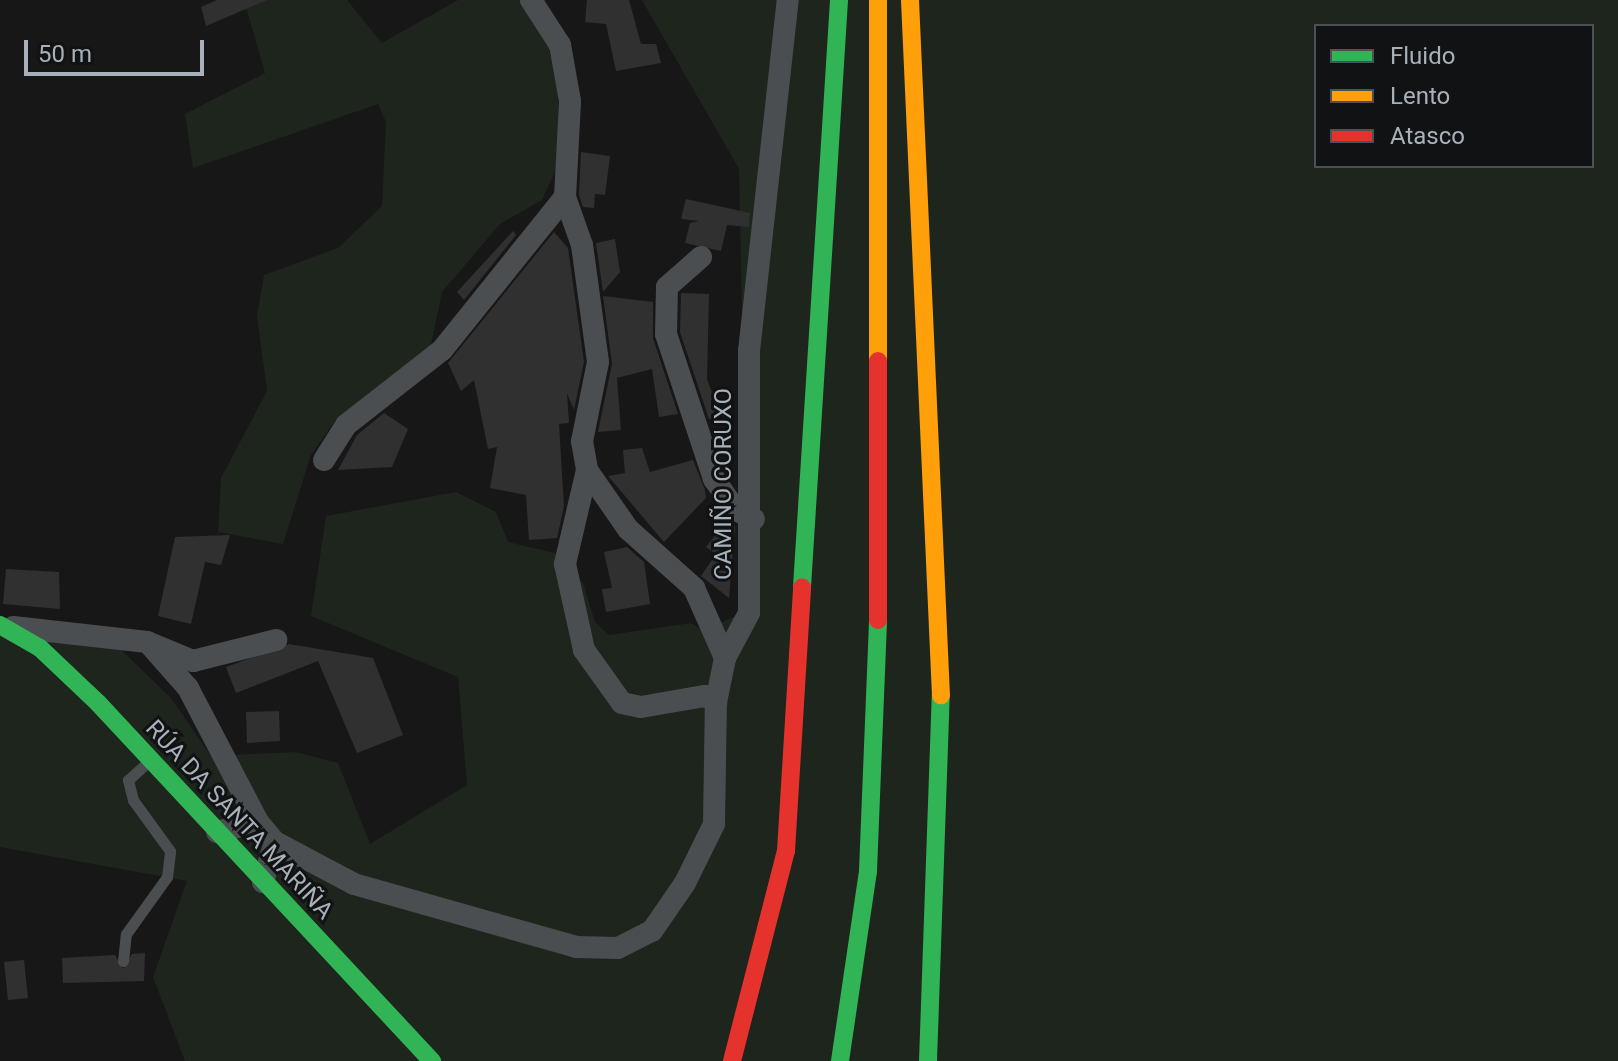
<!DOCTYPE html>
<html>
<head>
<meta charset="utf-8">
<style>
  body { margin:0 }
  #map { position:relative; width:1618px; height:1061px; overflow:hidden; background:#171717; font-family:Roboto,sans-serif }
  div>[style] { position:absolute }
  .green>* { inset:0; background:#1d251d }
  .building>* { inset:0; background:#303031 }
  .lane>* { height:11px; margin:-5.5px; padding:0 5.5px; transform-origin:5.5px; border-radius:5.5px; background:#4b4e50 }
  .street>* { height:22px; margin:-11px; padding:0 11px; transform-origin:11px; border-radius:11px; background:#4b4e50 }
  .fast>* { height:18px; margin:-9px; padding:0 9px; transform-origin:9px; border-radius:9px; background:#30b455 }
  .slow>* { height:18px; margin:-9px; padding:0 9px; transform-origin:9px; border-radius:9px; background:#ff9f0a }
  .jam>* { height:18px; margin:-9px; padding:0 9px; transform-origin:9px; border-radius:9px; background:#e5322d }
  span { translate:-50% -50%; white-space:nowrap; text-align:center; line-height:1.15; -webkit-text-stroke:6px #111213; paint-order:stroke }
  .street-label { font-size:24px; color:#a8b0b9 }
  .legend { position:absolute; left:1314px; top:24px; width:280px; height:144px; box-sizing:border-box; background:#111213; border:2px solid #4d5155; margin:0; padding:10px 14px; list-style:none; font-size:24px; color:#a8b0b9 }
  .legend li { display:flex; align-items:center; gap:16px; height:40px }
  .legend b { width:40px; border:2px solid #4d5155 }
  .scale { position:absolute; left:24px; top:40px; width:180px; height:36px; box-sizing:border-box; border:4px solid #a8b0b9; border-top:0; padding-left:10px; font-size:24px; line-height:28px; white-space:nowrap; color:#a8b0b9; -webkit-text-stroke:6px #111213; paint-order:stroke }
</style>
</head>
<body>
<div id="map">
  <div class="green">
    <div style="clip-path:polygon(244px 0,347px 0,382px 43px,458px 0,546px 0,541px 9px,558px 92px,558px 165px,542px 200px,500px 224px,442px 292px,431px 345px,337px 418px,311px 455px,283px 544px,218px 532px,221px 478px,267px 391px,257px 316px,264px 275px,338px 248px,382px 206px,386px 122px,378px 104px,193px 168px,185px 114px,265px 73px)"></div>
    <div style="clip-path:polygon(evenodd,642px 0,1618px 0,1618px 1061px,185px 1061px,153px 977px,187px 881px,0 847px,0 624px,108px 637px,171px 698px,211px 756px,295px 752px,338px 763px,370px 844px,467px 785px,458px 677px,311px 616px,326px 516px,456px 492px,496px 512px,508px 542px,555px 553px,583px 583px,595px 622px,609px 635px,691px 623px,704px 631px,748px 610px,739px 169px,642px 0,1316px 26px,1592px 26px,1592px 166px,1316px 166px,1316px 26px)"></div>
  </div>
  <div class="building">
    <div style="clip-path:polygon(217px 0,267px 0,206px 26px,201px 7px)"></div>
    <div style="clip-path:polygon(587px 0,629px 0,641px 44px,656px 44px,661px 63px,616px 71px,606px 24px,585px 22px)"></div>
    <div style="clip-path:polygon(581px 152px,610px 156px,605px 195px,595px 194px,594px 208px,583px 207px,579px 195px)"></div>
    <div style="clip-path:polygon(686px 199px,750px 213px,749px 227px,727px 225px,721px 251px,685px 243px,690px 223px,699px 221px,681px 219px)"></div>
    <div style="clip-path:polygon(513px 231px,516px 235px,464px 300px,457px 292px)"></div>
    <div style="clip-path:polygon(554px 232px,568px 248px,584px 362px,574px 410px,567px 393px,569px 423px,559px 424px,564px 506px,557px 538px,529px 540px,526px 495px,490px 488px,497px 447px,488px 449px,474px 380px,461px 391px,448px 363px)"></div>
    <div style="clip-path:polygon(615px 239px,620px 272px,603px 292px,596px 243px)"></div>
    <div style="clip-path:polygon(681px 293px,709px 294px,707px 379px,721px 417px,709px 419px,680px 332px)"></div>
    <div style="clip-path:polygon(603px 296px,653px 302px,653px 338px,678px 414px,659px 417px,652px 369px,617px 378px,621px 430px,598px 432px,612px 364px)"></div>
    <div style="clip-path:polygon(384px 413px,408px 429px,392px 467px,338px 470px,357px 435px)"></div>
    <div style="clip-path:polygon(642px 448px,650px 472px,693px 460px,705px 490px,706px 498px,664px 542px,608px 476px,625px 473px,623px 450px)"></div>
    <div style="clip-path:polygon(727px 520px,735px 526px,729px 598px,701px 576px,716px 554px,706px 547px)"></div>
    <div style="clip-path:polygon(230px 535px,221px 565px,205px 562px,191px 624px,158px 616px,175px 537px)"></div>
    <div style="clip-path:polygon(627px 547px,644px 562px,650px 604px,606px 612px,602px 589px,612px 588px,604px 552px)"></div>
    <div style="clip-path:polygon(6px 569px,59px 572px,60px 609px,3px 604px)"></div>
    <div style="clip-path:polygon(289px 644px,373px 658px,403px 735px,357px 753px,318px 661px,236px 693px,226px 667px)"></div>
    <div style="clip-path:polygon(279px 711px,280px 741px,247px 743px,246px 712px)"></div>
    <div style="clip-path:polygon(145px 953px,144px 981px,63px 983px,62px 958px,115px 955px,123px 969px,132px 954px)"></div>
    <div style="clip-path:polygon(24px 960px,28px 998px,8px 1000px,4px 962px)"></div>
  </div>
  <div class="lane">
    <div style="left:123px;top:961px;width:27px;rotate:-84deg"></div>
    <div style="left:126px;top:934px;width:70px;rotate:-54.3deg"></div>
    <div style="left:167px;top:877px;width:26px;rotate:-83deg"></div>
    <div style="left:170px;top:851px;width:63px;rotate:-126deg"></div>
    <div style="left:133px;top:800px;width:21px;rotate:-104deg"></div>
    <div style="left:128px;top:780px;width:28px;rotate:-42deg"></div>
  </div>
  <div class="street">
    <div style="left:565px;top:197px;width:51px;rotate:70.5deg"></div>
    <div style="left:582px;top:245px;width:118px;rotate:82.2deg"></div>
    <div style="left:598px;top:362px;width:81px;rotate:101.4deg"></div>
    <div style="left:582px;top:441px;width:29px;rotate:80deg"></div>
    <div style="left:587px;top:470px;width:72px;rotate:55.2deg"></div>
    <div style="left:628px;top:529px;width:89px;rotate:41.8deg"></div>
    <div style="left:694px;top:588px;width:77px;rotate:66.1deg"></div>
    <div style="left:701px;top:257px;width:45px;rotate:138.6deg"></div>
    <div style="left:667px;top:287px;width:47px;rotate:91.2deg"></div>
    <div style="left:666px;top:334px;width:153px;rotate:71.7deg"></div>
    <div style="left:714px;top:479px;width:38px;rotate:55deg"></div>
    <div style="left:736px;top:510px;width:20px;rotate:27deg"></div>
    <div style="left:324px;top:460px;width:41px;rotate:-57.8deg"></div>
    <div style="left:346px;top:425px;width:122px;rotate:-38deg"></div>
    <div style="left:442px;top:350px;width:196px;rotate:-51.2deg"></div>
    <div style="left:565px;top:197px;width:96px;rotate:-87deg"></div>
    <div style="left:570px;top:101px;width:57px;rotate:-100.1deg"></div>
    <div style="left:560px;top:45px;width:54px;rotate:-122.8deg"></div>
    <div style="left:587px;top:470px;width:97px;rotate:103.2deg"></div>
    <div style="left:565px;top:564px;width:88px;rotate:77.5deg"></div>
    <div style="left:584px;top:650px;width:65px;rotate:54.4deg"></div>
    <div style="left:622px;top:703px;width:19px;rotate:12deg"></div>
    <div style="left:641px;top:707px;width:65px;rotate:-9.8deg"></div>
    <div style="left:705px;top:696px;width:13px;rotate:29deg"></div>
    <div style="left:13px;top:627px;width:135px;rotate:6.4deg"></div>
    <div style="left:147px;top:642px;width:50px;rotate:22.4deg"></div>
    <div style="left:193px;top:661px;width:86px;rotate:-14.2deg"></div>
    <div style="left:151px;top:646px;width:56px;rotate:48.6deg"></div>
    <div style="left:188px;top:688px;width:151px;rotate:62.4deg"></div>
    <div style="left:217px;top:832px;width:42px;rotate:-13.7deg"></div>
    <div style="left:258px;top:822px;width:26px;rotate:50deg"></div>
    <div style="left:275px;top:842px;width:42px;rotate:106.7deg"></div>
    <div style="left:275px;top:842px;width:89px;rotate:28deg"></div>
    <div style="left:354px;top:884px;width:231px;rotate:15.8deg"></div>
    <div style="left:576px;top:947px;width:42px;rotate:1.4deg"></div>
    <div style="left:618px;top:948px;width:38px;rotate:-27deg"></div>
    <div style="left:652px;top:931px;width:58px;rotate:-55.5deg"></div>
    <div style="left:685px;top:883px;width:66px;rotate:-63.8deg"></div>
    <div style="left:714px;top:824px;width:122px;rotate:-89.1deg"></div>
    <div style="left:716px;top:702px;width:45px;rotate:-78.4deg"></div>
    <div style="left:725px;top:658px;width:51px;rotate:-61.9deg"></div>
    <div style="left:749px;top:613px;width:262px;rotate:-90deg"></div>
    <div style="left:749px;top:351px;width:353px;rotate:-83.7deg"></div>
  </div>
  <div class="fast">
    <div style="left:802px;top:587px;width:588px;rotate:-86.39deg"></div>
    <div style="left:0;top:625px;width:46px;rotate:29.9deg"></div>
    <div style="left:40px;top:648px;width:80px;rotate:43.5deg"></div>
    <div style="left:98px;top:703px;width:490px;rotate:47deg"></div>
    <div style="left:840px;top:1061px;width:192px;rotate:-81.6deg"></div>
    <div style="left:868px;top:871px;width:251px;rotate:-87.7deg"></div>
    <div style="left:928px;top:1061px;width:366px;rotate:-88deg"></div>
  </div>
  <div class="slow">
    <div style="left:878px;top:0;width:361px;rotate:90deg"></div>
    <div style="left:910px;top:0;width:696px;rotate:87.45deg"></div>
  </div>
  <div class="jam">
    <div style="left:878px;top:361px;width:259px;rotate:90deg"></div>
    <div style="left:732px;top:1061px;width:217px;rotate:-75.6deg"></div>
    <div style="left:786px;top:851px;width:264px;rotate:-86.5deg"></div>
  </div>
  <div class="street-label">
    <span style="left:724px;top:484px;rotate:-90deg">CAMIÑO CORUXO</span>
    <span style="left:239px;top:820px;rotate:47deg">RÚA DA SANTA MARIÑA</span>
  </div>
  <ul class="legend">
  <li><b style="height:10px;background:#30b455"></b>Fluido</li>
  <li><b style="height:10px;background:#ff9f0a"></b>Lento</li>
  <li><b style="height:10px;background:#e5322d"></b>Atasco</li>
  </ul>
  <div class="scale">50 m</div>
</div>
</body>
</html>
